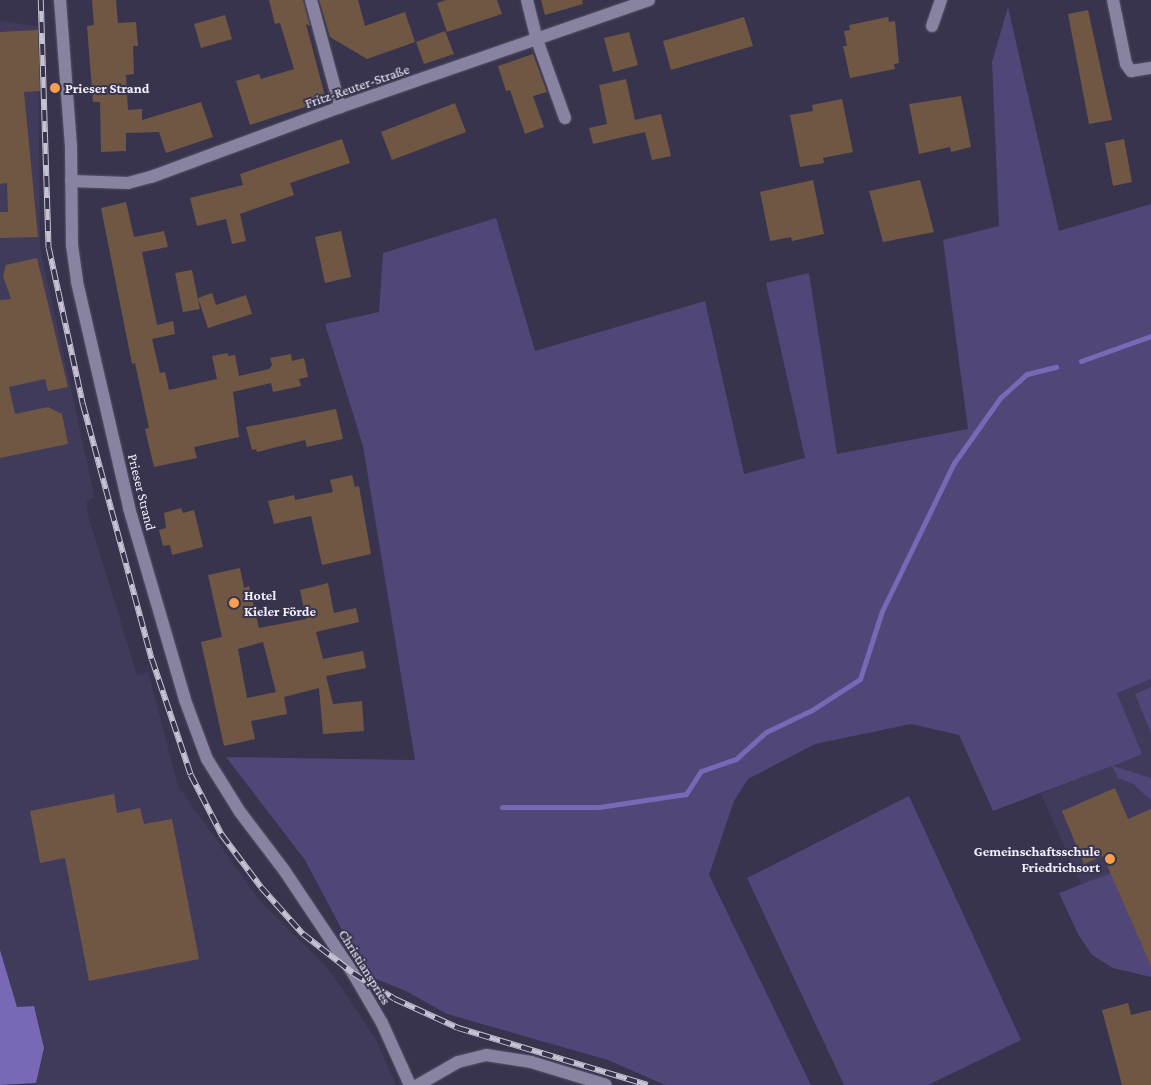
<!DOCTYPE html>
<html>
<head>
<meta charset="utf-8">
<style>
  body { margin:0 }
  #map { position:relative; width:1151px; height:1085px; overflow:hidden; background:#38344d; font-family:"Crimson Pro",serif }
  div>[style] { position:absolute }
  .built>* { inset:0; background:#413b5b }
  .green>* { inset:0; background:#504677 }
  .water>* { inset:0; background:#7968b5 }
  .stream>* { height:5px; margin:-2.5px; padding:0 2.5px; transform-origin:2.5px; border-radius:2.5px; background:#7968b5 }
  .building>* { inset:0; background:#705744 }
  .roads { filter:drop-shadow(0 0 1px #565267) drop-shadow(0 0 1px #565267) }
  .minor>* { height:12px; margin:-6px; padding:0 6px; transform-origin:6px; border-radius:6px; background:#8883a0 }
  .tertiary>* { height:12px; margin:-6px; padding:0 6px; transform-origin:6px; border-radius:6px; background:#8883a0 }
  .rail>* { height:5.5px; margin-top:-2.75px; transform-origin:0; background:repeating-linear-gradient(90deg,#38344d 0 11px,#c5c2d3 0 22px); box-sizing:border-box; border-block:1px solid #c5c2d3 }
  .dots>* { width:14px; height:14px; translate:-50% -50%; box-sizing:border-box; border:2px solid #38344d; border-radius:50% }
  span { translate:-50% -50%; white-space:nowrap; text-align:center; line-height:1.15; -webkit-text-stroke:4px #38344d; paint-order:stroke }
  .street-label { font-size:14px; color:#f1effd }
  .poi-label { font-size:14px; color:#f1effd; font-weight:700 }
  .left { translate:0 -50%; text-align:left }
  .right { translate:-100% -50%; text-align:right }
</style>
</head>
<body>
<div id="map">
  <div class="built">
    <div style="clip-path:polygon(0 21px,38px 26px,40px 248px,92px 485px,94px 497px,87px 501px,88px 515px,137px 675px,148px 672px,178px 786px,260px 901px,323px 963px,342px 988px,376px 1040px,396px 1085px,29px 1085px,36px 1083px,44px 1048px,34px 1006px,17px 1007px,0 950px)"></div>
    <div style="clip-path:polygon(1151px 679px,1151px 971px,1098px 923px,1041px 794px,1141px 754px,1117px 692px)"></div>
  </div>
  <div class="green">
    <div style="clip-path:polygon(1008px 7px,1059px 231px,1151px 204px,1151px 679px,1117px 693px,1142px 754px,1113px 766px,1151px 778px,1151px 800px,1133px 784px,1118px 778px,1112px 766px,993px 811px,959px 735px,911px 724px,815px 744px,748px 779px,734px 801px,709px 875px,811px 1085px,665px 1085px,608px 1060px,447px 1014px,406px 991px,366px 975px,305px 860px,226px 757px,415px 760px,363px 446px,325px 324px,379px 312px,383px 253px,496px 218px,535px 351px,705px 301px,744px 474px,805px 458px,766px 283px,809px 273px,837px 454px,968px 429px,943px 240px,999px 226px,992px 62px)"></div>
    <div style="clip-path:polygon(1151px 687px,1151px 733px,1135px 694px)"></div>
    <div style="clip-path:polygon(909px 796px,1021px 1040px,928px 1085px,844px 1085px,747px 878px)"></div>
    <div style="clip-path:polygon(1111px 873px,1146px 954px,1151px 952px,1151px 977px,1113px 968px,1092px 955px,1078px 934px,1059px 893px)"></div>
  </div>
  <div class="water">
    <div style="clip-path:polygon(0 950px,17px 1007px,34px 1006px,44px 1048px,36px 1083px,0 1085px)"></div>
  </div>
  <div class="stream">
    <div style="left:1081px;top:361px;width:74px;rotate:-19.7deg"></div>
    <div style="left:502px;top:807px;width:97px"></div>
    <div style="left:599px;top:807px;width:88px;rotate:-8.5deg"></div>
    <div style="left:686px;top:794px;width:27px;rotate:-57deg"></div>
    <div style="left:701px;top:771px;width:37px;rotate:-19deg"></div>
    <div style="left:736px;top:759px;width:40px;rotate:-42deg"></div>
    <div style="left:766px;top:732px;width:51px;rotate:-25.6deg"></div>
    <div style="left:812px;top:710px;width:57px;rotate:-32.9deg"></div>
    <div style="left:860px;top:679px;width:71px;rotate:-72.1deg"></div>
    <div style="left:882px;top:611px;width:165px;rotate:-64.1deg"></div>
    <div style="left:954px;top:463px;width:80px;rotate:-54.7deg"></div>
    <div style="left:1000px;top:398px;width:36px;rotate:-42deg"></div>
    <div style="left:1027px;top:374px;width:30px;rotate:-14deg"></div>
  </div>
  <div class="building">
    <div style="clip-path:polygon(92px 0,116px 0,118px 23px,136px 22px,138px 46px,133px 46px,134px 74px,126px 75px,128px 110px,142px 109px,142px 120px,201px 102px,213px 137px,166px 153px,159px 132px,126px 133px,126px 151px,101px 152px,100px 102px,93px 102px,87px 26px,94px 25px)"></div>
    <div style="clip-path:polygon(269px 0,303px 0,310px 26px,306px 24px,326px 100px,250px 125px,236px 81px,259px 74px,261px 79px,294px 69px,280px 23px,275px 24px)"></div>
    <div style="clip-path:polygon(319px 0,358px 0,365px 26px,405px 12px,415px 42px,367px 59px,330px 37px)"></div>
    <div style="clip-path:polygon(446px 0,497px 0,502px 14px,447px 32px,437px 3px)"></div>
    <div style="clip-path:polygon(541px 0,582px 0,583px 4px,545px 15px)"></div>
    <div style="clip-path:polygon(1088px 10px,1112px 120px,1089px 124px,1068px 14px)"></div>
    <div style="clip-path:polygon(225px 15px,232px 39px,201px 48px,194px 24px)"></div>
    <div style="clip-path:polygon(744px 17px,753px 46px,671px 70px,663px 41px)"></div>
    <div style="clip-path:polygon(888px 17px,889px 22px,895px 21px,899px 63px,894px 64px,895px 69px,850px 78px,843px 46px,847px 46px,844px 31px,850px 30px,849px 25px)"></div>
    <div style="clip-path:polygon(38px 30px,40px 91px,24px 92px,38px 237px,0 238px,0 212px,8px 212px,7px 183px,0 184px,0 32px)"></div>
    <div style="clip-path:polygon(445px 31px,454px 54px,424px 64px,416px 42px)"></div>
    <div style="clip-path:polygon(629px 32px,638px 65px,613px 72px,604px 38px)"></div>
    <div style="clip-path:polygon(533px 54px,547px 92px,533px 96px,544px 127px,525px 134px,510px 90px,506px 91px,498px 66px)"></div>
    <div style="clip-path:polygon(626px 79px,635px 120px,661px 114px,671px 156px,652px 160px,645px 132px,593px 144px,589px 128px,607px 124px,599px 85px)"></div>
    <div style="clip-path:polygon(961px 96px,971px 147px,951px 152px,950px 147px,919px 154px,909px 104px)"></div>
    <div style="clip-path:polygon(842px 99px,853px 152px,823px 158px,824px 163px,800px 167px,790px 115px,813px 111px,812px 105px)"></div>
    <div style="clip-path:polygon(455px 103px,466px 132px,392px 160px,381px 132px)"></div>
    <div style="clip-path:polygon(342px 139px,350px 163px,290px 183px,294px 195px,240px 214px,246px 241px,232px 244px,226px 219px,197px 226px,190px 198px,243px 185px,240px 174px)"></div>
    <div style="clip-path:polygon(1124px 139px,1132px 182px,1113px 186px,1105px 143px)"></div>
    <div style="clip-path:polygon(813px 180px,824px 234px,792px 241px,791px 237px,770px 241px,760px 192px)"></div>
    <div style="clip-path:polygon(920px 180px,934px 232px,883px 242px,869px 191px)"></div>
    <div style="clip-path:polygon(126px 202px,134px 237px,164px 231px,168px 247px,142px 252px,157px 325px,173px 321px,175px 334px,152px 339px,160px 373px,165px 372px,169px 390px,217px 379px,212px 356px,228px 353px,228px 356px,235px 355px,239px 376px,269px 369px,272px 365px,270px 358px,291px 354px,292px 361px,304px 358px,308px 377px,299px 379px,301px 386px,273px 392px,271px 383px,233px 392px,239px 437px,194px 447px,197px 458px,154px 467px,145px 429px,149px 428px,135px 363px,132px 364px,101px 208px)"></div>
    <div style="clip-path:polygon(341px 231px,351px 277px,325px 283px,315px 237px)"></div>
    <div style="clip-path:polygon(37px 258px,68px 387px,48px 391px,45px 379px,9px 387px,15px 414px,48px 407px,62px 414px,68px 444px,0 458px,0 300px,11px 299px,3px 276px,6px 265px)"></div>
    <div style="clip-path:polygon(192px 270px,200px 309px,183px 312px,175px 273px)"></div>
    <div style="clip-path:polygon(212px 293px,216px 305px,246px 295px,252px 314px,208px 328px,198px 298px)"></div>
    <div style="clip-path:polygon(336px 409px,343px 439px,307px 447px,305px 440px,257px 452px,256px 449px,252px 450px,246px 427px)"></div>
    <div style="clip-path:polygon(352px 475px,355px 487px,359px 486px,371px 554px,322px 565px,311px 516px,274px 524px,268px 501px,294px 495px,295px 500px,333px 492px,330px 480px)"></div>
    <div style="clip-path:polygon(181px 508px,183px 513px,194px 510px,203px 547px,172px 555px,170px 545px,163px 546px,159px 530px,166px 528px,164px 513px)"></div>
    <div style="clip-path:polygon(evenodd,240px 568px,244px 588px,249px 586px,259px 628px,306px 619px,300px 590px,328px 583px,334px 613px,356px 608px,359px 622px,316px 632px,323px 659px,363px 651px,366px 668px,326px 676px,333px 704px,362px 701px,364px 731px,323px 734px,319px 688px,284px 697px,287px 714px,251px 721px,255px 739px,224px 746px,201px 642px,222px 637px,208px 575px,240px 568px,263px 642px,276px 692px,247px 698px,238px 649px,263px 642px)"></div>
    <div style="clip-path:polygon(1115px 788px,1128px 819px,1151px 809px,1151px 966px,1103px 856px,1084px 864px,1062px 811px)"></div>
    <div style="clip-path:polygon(114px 794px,117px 813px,140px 808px,144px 824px,172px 819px,199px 959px,89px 981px,65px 858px,40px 863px,30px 811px)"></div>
    <div style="clip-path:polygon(1128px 1003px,1131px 1015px,1151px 1010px,1151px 1085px,1122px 1085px,1102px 1010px)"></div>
  </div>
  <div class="roads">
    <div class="minor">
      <div style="left:311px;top:0;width:111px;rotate:74.8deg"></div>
      <div style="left:527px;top:0;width:41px;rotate:76deg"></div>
      <div style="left:537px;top:40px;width:83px;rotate:70.3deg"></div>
      <div style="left:1113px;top:0;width:65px;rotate:78.5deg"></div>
      <div style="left:1126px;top:64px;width:9px;rotate:54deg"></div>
      <div style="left:1131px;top:71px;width:20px;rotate:-9deg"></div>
      <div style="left:932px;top:26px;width:28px;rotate:-71deg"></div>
      <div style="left:71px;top:181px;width:57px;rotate:2deg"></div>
      <div style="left:128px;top:183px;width:24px;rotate:-15deg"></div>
      <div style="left:151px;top:177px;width:202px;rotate:-20.3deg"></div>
      <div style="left:340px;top:107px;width:327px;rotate:-19.1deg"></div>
      <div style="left:418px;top:1085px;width:46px;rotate:-29.9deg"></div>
      <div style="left:458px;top:1062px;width:29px;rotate:-14deg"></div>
      <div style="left:486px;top:1055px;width:46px;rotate:8.8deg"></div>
      <div style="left:531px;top:1062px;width:78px;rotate:17deg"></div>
    </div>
    <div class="tertiary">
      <div style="left:60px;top:0;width:147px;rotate:85.7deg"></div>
      <div style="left:71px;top:147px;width:98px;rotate:89.4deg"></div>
      <div style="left:72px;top:245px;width:37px;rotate:82deg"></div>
      <div style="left:77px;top:282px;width:232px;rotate:77deg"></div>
      <div style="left:129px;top:508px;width:200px;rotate:73.7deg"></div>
      <div style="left:185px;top:700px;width:63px;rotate:69.6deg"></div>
      <div style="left:207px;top:759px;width:62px;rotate:58.1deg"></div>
      <div style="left:240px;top:812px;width:73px;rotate:52.8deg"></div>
      <div style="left:284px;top:870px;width:124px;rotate:56.2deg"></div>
      <div style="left:353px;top:973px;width:58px;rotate:59.9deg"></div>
      <div style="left:382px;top:1023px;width:68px;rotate:65.7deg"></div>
    </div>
  </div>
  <div class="rail">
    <div style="left:41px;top:0;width:248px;rotate:88.2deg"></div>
    <div style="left:49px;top:248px;width:160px;rotate:77.7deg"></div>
    <div style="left:83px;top:404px;width:264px;rotate:74.9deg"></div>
    <div style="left:152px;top:659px;width:122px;rotate:71.4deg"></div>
    <div style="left:191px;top:775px;width:68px;rotate:62.7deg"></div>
    <div style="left:222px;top:835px;width:65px;rotate:53.1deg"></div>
    <div style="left:261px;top:887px;width:63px;rotate:48.2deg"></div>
    <div style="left:303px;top:934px;width:63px;rotate:38deg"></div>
    <div style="left:353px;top:973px;width:49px;rotate:31.8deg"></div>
    <div style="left:395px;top:999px;width:69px;rotate:24.7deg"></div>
    <div style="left:458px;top:1028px;width:198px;rotate:16.7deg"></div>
  </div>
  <div class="dots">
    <div style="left:55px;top:88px;background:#fa9f4e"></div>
    <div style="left:234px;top:603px;background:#fa9f4e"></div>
    <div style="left:1110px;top:859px;background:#fa9f4e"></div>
  </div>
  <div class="street-label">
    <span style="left:357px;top:86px;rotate:-19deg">Fritz-Reuter-Straße</span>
    <span style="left:142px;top:492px;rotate:76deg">Prieser Strand</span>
    <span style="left:365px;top:967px;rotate:58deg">Christianspries</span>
  </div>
  <div class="poi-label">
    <span class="left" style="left:65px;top:88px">Prieser Strand</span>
    <span class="left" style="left:244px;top:603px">Hotel<br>Kieler Förde</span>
    <span class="right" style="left:1100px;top:859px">Gemeinschaftsschule<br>Friedrichsort</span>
  </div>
</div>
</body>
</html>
